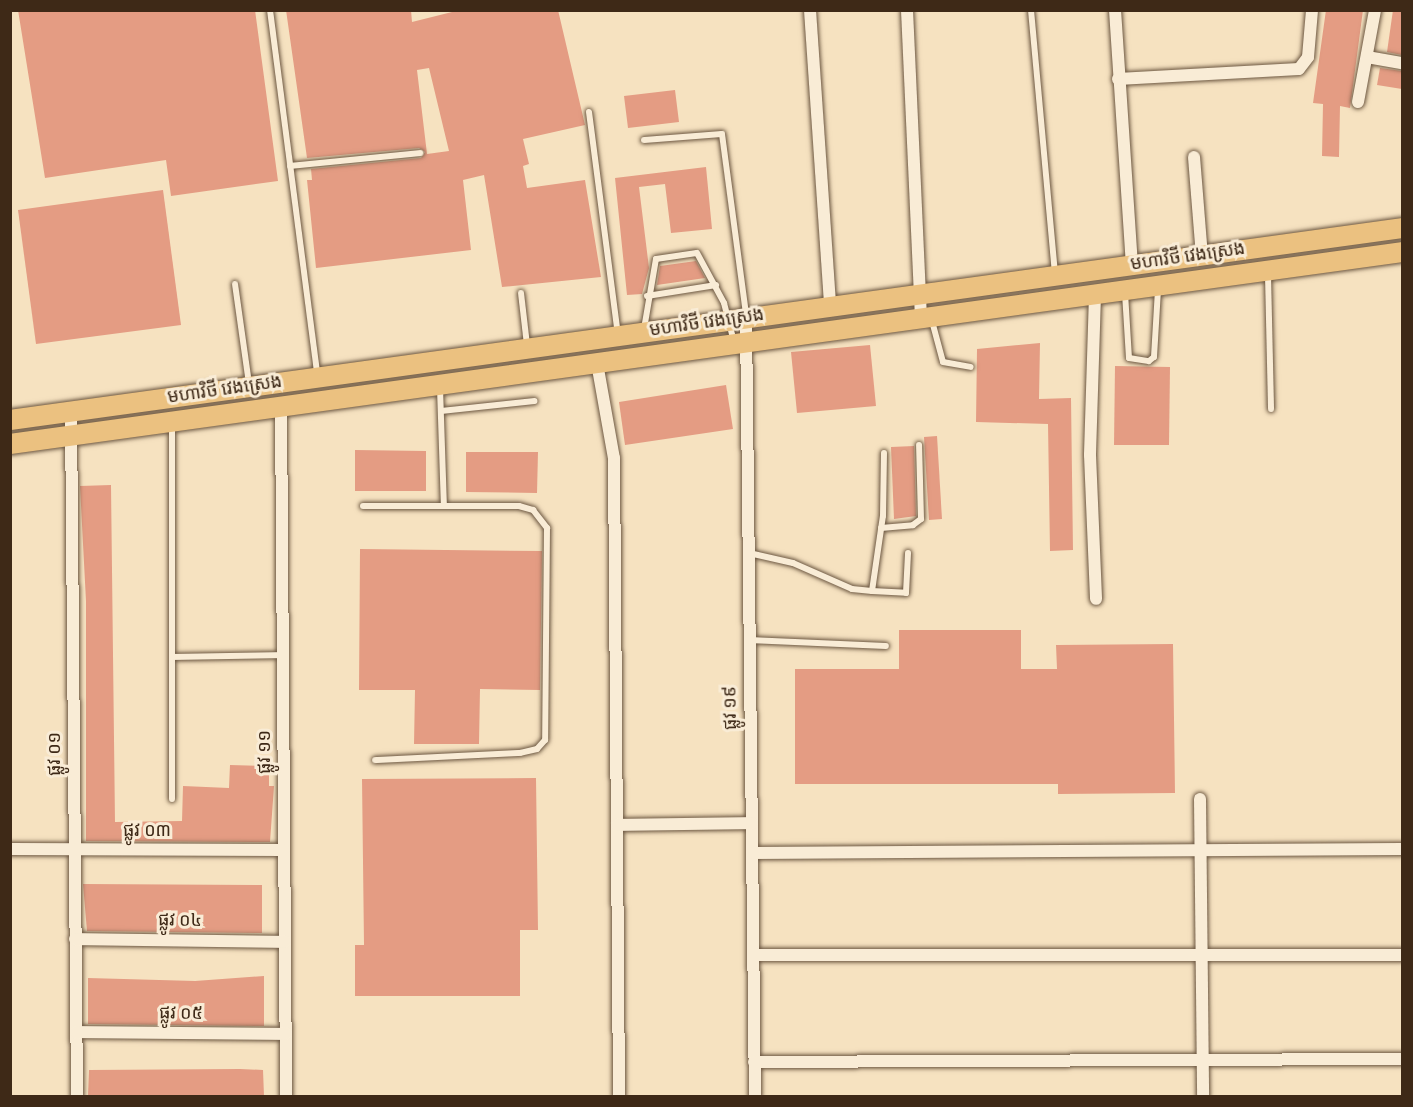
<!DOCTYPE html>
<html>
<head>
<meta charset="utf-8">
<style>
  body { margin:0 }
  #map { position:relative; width:1413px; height:1107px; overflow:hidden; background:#f6e2c0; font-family:"IM FELL English","Noto Sans Khmer",serif }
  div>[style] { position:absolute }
  .building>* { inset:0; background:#e49c83 }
  .roads { filter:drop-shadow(0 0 2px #6c5741) drop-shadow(0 0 2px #6c5741) }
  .lane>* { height:6px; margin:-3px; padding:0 3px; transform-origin:3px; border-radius:3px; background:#f9ecd6 }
  .street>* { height:12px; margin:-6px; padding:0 6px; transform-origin:6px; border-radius:6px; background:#f9ecd6 }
  .primary>* { height:20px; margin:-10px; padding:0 10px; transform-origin:10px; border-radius:10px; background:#ebc180 }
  span { translate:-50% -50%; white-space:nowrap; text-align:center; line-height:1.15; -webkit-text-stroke:6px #f9ecd6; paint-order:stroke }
  .street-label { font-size:18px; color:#3e2917 }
  .frame { position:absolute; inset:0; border:12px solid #3e2917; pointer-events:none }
</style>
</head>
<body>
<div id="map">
  <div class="building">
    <div style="clip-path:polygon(18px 10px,255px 10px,278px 181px,171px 196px,166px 160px,45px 178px)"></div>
    <div style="clip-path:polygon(evenodd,286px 10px,411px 10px,412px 22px,460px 10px,558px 10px,585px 125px,523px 139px,529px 164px,523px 166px,527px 188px,585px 180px,601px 277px,502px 287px,484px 175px,463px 180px,471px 250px,316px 268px,307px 180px,312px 180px,311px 169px,421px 158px,425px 152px,419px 148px,307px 158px,286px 10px,429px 68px,449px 151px,427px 154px,417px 70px,429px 68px)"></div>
    <div style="clip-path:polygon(1326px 10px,1363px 10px,1350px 108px,1340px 106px,1339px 157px,1322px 156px,1323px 104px,1313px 103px)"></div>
    <div style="clip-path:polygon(1393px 10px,1402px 10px,1402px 55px,1387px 52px)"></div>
    <div style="clip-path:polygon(1380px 68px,1402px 71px,1402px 89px,1377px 85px)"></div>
    <div style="clip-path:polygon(675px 90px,679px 122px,628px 128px,624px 96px)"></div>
    <div style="clip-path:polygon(706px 167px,712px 229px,671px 233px,665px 184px,639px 187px,649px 268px,642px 294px,627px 295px,615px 178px)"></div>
    <div style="clip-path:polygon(163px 190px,181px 325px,36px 344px,18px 210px)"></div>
    <div style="clip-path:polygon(696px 261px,705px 278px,657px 285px,660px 266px)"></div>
    <div style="clip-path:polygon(1040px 343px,1039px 399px,1071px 398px,1073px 550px,1050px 551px,1048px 424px,976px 422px,977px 349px)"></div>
    <div style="clip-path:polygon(870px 345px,876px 406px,797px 413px,791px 352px)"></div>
    <div style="clip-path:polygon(1115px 366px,1170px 367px,1169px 445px,1114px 445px)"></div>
    <div style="clip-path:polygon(726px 385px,733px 429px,625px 445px,619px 402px)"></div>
    <div style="clip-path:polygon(937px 436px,942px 519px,929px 520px,924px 437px)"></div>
    <div style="clip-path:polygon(914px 446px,916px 516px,894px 519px,891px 447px)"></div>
    <div style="clip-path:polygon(355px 450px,426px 451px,426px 491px,355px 491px)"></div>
    <div style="clip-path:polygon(466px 452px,538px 452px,537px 493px,466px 492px)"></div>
    <div style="clip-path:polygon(111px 485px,115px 822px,182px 821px,183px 786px,229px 788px,230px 765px,269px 766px,269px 786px,274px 786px,270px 842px,86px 841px,86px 601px,80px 486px)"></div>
    <div style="clip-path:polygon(360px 549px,542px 551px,540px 690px,480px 689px,479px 744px,414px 744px,415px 690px,359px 690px)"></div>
    <div style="clip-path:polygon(899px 630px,1021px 630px,1021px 669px,1057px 669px,1056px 645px,1173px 644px,1175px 793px,1058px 794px,1058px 784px,795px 784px,795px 669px,899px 669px)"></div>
    <div style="clip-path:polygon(536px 778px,538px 930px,520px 930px,520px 996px,355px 996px,355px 945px,364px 945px,362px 779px)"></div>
    <div style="clip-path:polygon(83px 884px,262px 885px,262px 933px,87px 931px)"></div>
    <div style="clip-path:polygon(264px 976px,264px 1026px,88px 1024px,88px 978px,195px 981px)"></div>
    <div style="clip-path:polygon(240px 1069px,263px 1070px,264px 1096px,88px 1096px,89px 1070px)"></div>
  </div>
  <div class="roads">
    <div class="lane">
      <div style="left:270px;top:10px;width:367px;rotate:82.6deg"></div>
      <div style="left:1031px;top:10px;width:264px;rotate:84.8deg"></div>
      <div style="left:589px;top:112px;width:224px;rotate:82.6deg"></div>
      <div style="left:644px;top:140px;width:78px;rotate:-4.4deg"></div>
      <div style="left:722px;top:134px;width:183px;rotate:82.4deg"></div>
      <div style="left:290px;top:166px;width:131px;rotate:-5.7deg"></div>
      <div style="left:1268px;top:275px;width:134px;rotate:88.7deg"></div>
      <div style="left:235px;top:284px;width:101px;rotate:82deg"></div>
      <div style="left:521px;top:293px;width:52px;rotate:83.4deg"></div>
      <div style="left:1125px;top:293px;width:65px;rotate:86.5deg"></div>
      <div style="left:1129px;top:358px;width:20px;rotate:9deg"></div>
      <div style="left:1149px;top:361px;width:6px;rotate:-39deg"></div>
      <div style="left:1154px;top:357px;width:67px;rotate:-86.6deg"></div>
      <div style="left:647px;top:296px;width:70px;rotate:-9.1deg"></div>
      <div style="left:932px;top:321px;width:42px;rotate:75deg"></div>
      <div style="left:943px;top:362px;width:28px;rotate:10deg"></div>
      <div style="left:644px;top:329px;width:71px;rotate:-80.3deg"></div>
      <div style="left:656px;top:259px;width:41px;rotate:-8.3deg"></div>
      <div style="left:697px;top:253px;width:57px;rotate:61.6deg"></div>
      <div style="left:724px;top:303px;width:40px;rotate:75.6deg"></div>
      <div style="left:440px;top:388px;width:118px;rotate:88.1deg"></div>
      <div style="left:441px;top:411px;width:94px;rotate:-6.1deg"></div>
      <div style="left:172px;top:425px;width:374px;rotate:90deg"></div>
      <div style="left:363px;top:506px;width:156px"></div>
      <div style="left:519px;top:506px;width:15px;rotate:16deg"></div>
      <div style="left:533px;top:510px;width:23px;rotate:52deg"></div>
      <div style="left:547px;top:528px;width:212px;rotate:90.5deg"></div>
      <div style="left:545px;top:740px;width:12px;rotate:132deg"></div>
      <div style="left:537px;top:749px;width:17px;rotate:167deg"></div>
      <div style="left:520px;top:753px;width:145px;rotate:177.2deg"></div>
      <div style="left:881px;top:528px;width:32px;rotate:-5deg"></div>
      <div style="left:913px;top:525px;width:10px;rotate:-37deg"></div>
      <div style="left:921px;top:519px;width:74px;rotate:-91.5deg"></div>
      <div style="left:749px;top:553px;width:45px;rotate:12.8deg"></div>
      <div style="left:793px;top:563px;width:64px;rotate:23.8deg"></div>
      <div style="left:852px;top:589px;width:20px;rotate:6deg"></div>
      <div style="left:872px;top:591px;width:76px;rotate:-81.7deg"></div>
      <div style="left:883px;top:516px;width:63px;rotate:-89.1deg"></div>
      <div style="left:872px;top:591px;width:34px;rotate:3deg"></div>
      <div style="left:906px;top:593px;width:40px;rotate:-87.1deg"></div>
      <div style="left:749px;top:640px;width:137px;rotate:2.5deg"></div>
      <div style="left:174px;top:657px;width:110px;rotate:-1deg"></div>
    </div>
    <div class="street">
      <div style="left:810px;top:10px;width:298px;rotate:86.1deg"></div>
      <div style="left:907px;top:10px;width:309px;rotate:87.4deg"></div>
      <div style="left:1115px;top:10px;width:257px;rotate:86.2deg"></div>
      <div style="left:1367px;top:57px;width:36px;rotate:10deg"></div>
      <div style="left:1118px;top:79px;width:181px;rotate:-3.2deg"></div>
      <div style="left:1299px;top:69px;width:15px;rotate:-53deg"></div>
      <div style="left:1308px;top:57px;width:47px;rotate:-85.1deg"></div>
      <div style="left:1358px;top:102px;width:94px;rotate:-79.5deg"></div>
      <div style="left:1194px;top:157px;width:99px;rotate:85.4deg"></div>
      <div style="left:1095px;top:295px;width:160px;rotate:91.8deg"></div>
      <div style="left:1090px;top:455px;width:144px;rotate:87.6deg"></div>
      <div style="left:746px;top:319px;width:777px;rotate:89.34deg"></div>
      <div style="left:597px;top:363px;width:97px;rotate:79.9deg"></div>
      <div style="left:614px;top:458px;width:638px;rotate:89.55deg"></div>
      <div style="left:281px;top:406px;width:690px;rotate:89.58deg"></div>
      <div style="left:71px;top:412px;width:684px;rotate:89.5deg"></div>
      <div style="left:1200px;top:799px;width:297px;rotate:89.4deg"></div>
      <div style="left:617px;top:825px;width:135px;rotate:-0.8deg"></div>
      <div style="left:10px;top:849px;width:274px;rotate:0.2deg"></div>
      <div style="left:752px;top:853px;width:650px;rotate:-0.35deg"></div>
      <div style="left:75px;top:939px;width:210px;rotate:0.8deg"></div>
      <div style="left:753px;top:955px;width:649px"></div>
      <div style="left:76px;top:1032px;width:210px;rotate:0.5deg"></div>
      <div style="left:754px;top:1062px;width:648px;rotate:-0.27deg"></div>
    </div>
    <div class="primary">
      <div style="left:10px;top:420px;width:1405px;rotate:-7.85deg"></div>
      <div style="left:10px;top:444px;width:1405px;rotate:-7.85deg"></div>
    </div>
  </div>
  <div class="street-label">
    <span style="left:1188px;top:258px;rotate:-8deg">មហាវិថី វេងស្រេង</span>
    <span style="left:707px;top:324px;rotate:-8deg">មហាវិថី វេងស្រេង</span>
    <span style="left:225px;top:391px;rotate:-8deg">មហាវិថី វេងស្រេង</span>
    <span style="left:732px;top:708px;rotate:-91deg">ផ្លូវ ១៩</span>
    <span style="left:266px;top:752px;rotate:-90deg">ផ្លូវ ១១</span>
    <span style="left:56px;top:754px;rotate:-90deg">ផ្លូវ ០១</span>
    <span style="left:147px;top:832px">ផ្លូវ ០៣</span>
    <span style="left:180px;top:922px;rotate:1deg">ផ្លូវ ០៤</span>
    <span style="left:181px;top:1015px;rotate:1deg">ផ្លូវ ០៥</span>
  </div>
  <div class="frame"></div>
</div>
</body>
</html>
